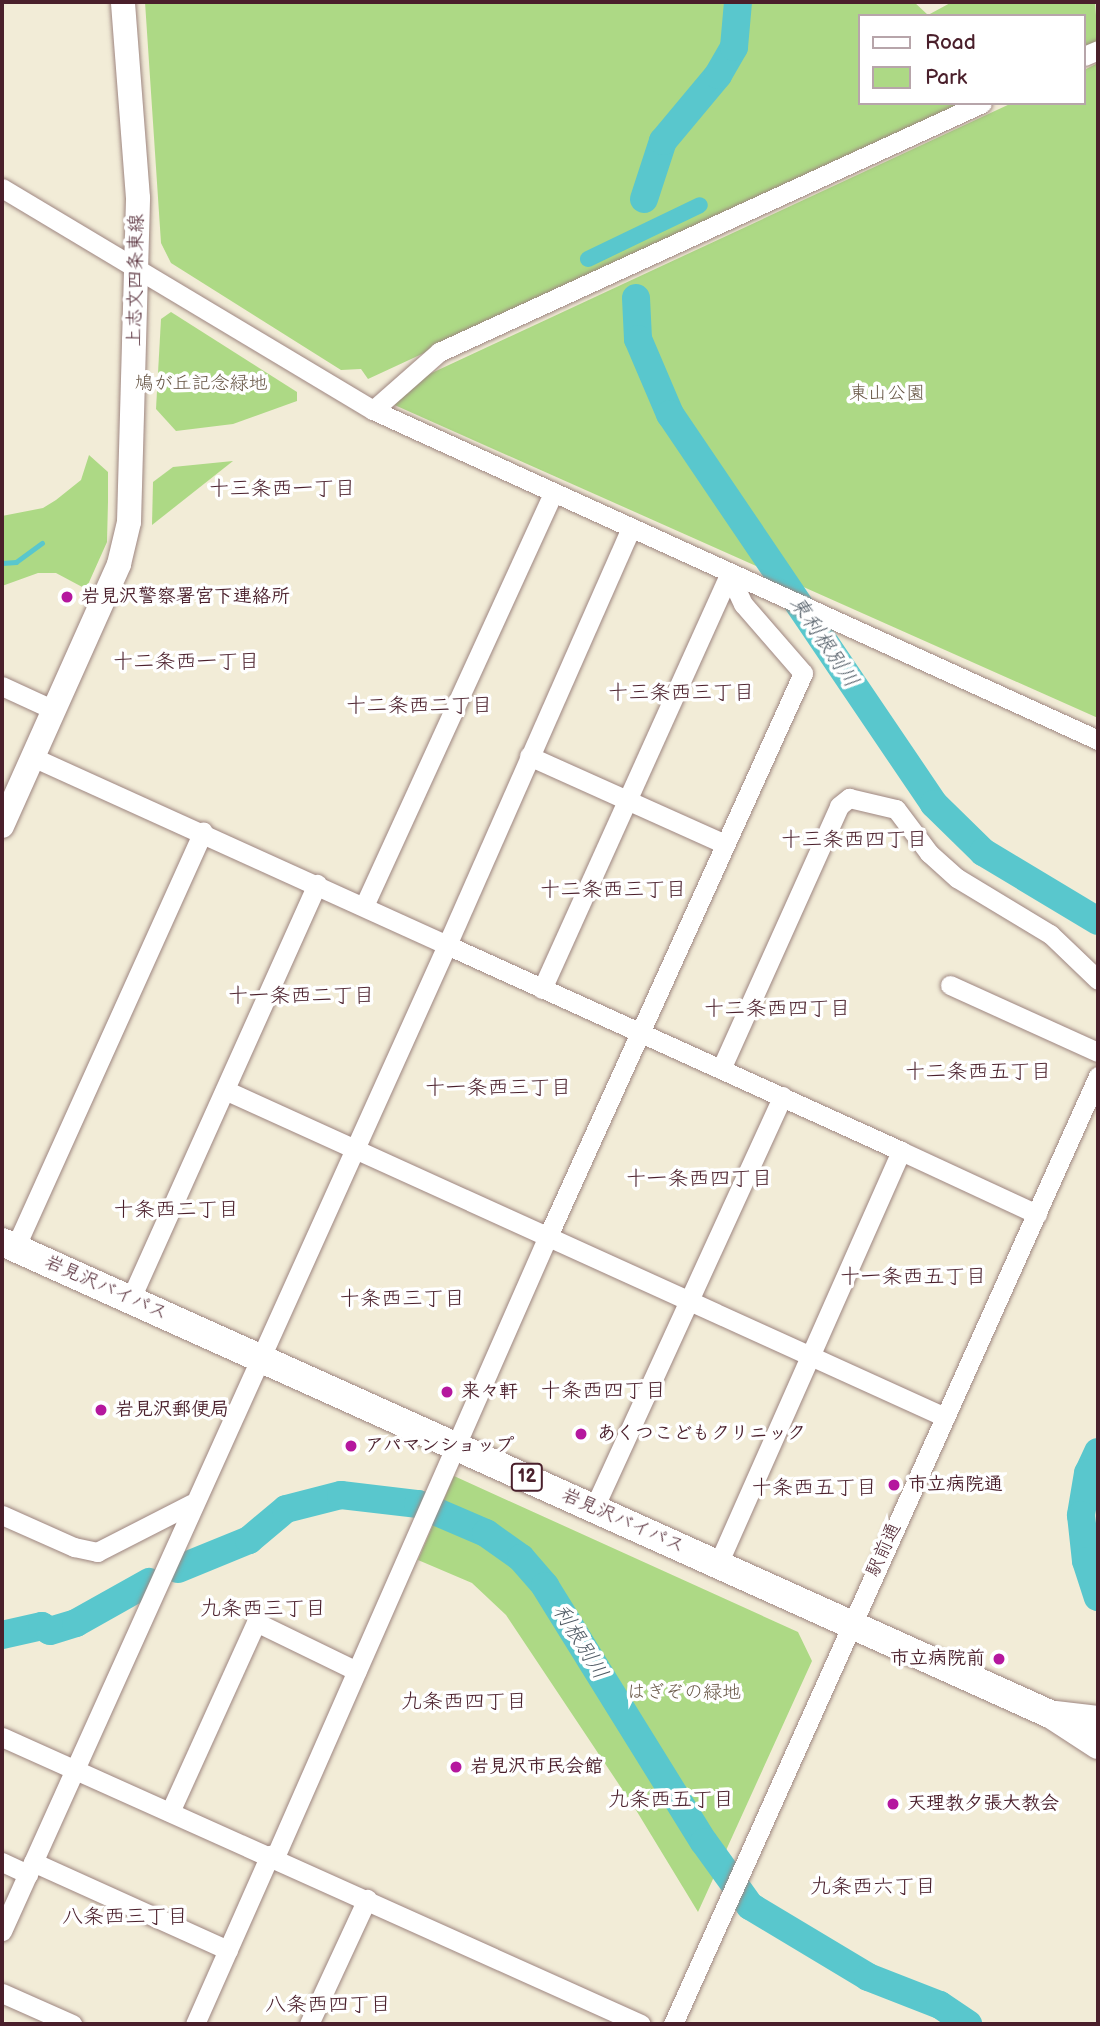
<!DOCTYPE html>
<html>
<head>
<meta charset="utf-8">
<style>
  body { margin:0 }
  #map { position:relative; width:1100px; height:2026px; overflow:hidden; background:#f2ecd7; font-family:"Balsamiq Sans","Klee One",sans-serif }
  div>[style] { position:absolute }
  .green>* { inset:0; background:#add985 }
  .stream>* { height:4.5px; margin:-2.25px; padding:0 2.25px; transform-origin:2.25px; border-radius:2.25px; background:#59c7cd }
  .canal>* { height:16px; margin:-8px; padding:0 8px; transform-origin:8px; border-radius:8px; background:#59c7cd }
  .river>* { height:28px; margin:-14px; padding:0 14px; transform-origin:14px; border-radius:14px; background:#59c7cd }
  .roads { filter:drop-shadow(0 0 2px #9e8681) drop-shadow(0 0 2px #9e8681) }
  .minor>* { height:19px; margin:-9.5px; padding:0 9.5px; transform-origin:9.5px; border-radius:9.5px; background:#fff }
  .major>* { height:24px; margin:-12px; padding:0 12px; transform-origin:12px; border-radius:12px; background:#fff }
  .highway>* { height:28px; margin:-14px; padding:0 14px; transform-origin:14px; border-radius:14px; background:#fff }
  .dots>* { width:19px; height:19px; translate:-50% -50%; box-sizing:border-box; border:4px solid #fff; border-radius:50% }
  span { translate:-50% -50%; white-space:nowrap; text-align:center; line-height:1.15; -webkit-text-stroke:7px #fff; paint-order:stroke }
  .shield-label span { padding:2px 5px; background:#fff; border:2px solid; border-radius:5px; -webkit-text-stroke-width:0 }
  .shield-label { font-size:18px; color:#4a1f2b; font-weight:700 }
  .street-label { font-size:19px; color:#4a1f2b }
  .park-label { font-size:19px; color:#685746 }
  .poi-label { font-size:19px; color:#4a1f2b; font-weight:700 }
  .left { translate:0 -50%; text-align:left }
  .right { translate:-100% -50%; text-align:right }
  .neighbourhood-label { font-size:21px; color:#4a1f2b }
  .water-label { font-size:21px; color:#4f5a64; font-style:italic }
  .frame { position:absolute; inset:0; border:4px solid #4a1f2b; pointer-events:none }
  .legend { position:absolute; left:858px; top:14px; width:228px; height:91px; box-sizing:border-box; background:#fff; border:2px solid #b7a5aa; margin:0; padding:9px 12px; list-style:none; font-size:21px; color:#4a1f2b }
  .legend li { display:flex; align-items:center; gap:14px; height:35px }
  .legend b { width:35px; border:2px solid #b7a5aa }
</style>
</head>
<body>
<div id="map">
  <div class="green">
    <div style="clip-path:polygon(145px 2px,914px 2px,928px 15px,952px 2px,1095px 2px,1098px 41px,1084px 48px,1084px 16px,860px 16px,860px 103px,964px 103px,368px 379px,361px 369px,341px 370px,171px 263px,161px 243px)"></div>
    <div style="clip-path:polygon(1098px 63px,1098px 718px,390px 403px,393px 391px,1012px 103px,1084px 103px,1084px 70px)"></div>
    <div style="clip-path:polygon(171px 312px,297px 392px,297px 401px,233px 424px,176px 431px,156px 409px,161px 319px)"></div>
    <div style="clip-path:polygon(89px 455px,108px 472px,108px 502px,107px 542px,86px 589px,56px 573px,38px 573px,2px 586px,2px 516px,43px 508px,56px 500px,81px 480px)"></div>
    <div style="clip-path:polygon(233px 461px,152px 525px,153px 482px,173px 467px)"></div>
    <div style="clip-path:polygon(454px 1476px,798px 1632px,812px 1661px,698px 1912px,636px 1810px,506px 1615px,472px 1583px,418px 1560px)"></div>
  </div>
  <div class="stream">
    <div style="left:2px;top:563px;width:14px;rotate:-4deg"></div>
    <div style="left:16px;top:562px;width:32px;rotate:-36deg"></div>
  </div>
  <div class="canal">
    <div style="left:588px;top:259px;width:124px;rotate:-25.7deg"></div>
  </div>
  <div class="river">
    <div style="left:644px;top:199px;width:61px;rotate:-71.9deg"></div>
    <div style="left:663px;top:141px;width:86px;rotate:-50.2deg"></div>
    <div style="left:718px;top:75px;width:32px;rotate:-60deg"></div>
    <div style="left:734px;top:47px;width:45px;rotate:-84.9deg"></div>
    <div style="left:636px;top:298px;width:41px;rotate:87.2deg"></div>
    <div style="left:638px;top:339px;width:82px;rotate:66.9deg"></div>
    <div style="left:670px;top:414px;width:471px;rotate:55.9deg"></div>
    <div style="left:934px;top:804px;width:69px;rotate:44.4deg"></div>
    <div style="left:983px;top:852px;width:134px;rotate:31deg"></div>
    <div style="left:1098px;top:1452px;width:23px;rotate:115deg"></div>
    <div style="left:1088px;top:1473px;width:43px;rotate:99.5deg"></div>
    <div style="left:1081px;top:1515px;width:46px;rotate:83.8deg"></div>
    <div style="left:1086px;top:1561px;width:38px;rotate:72deg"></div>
    <div style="left:178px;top:1569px;width:77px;rotate:-22.2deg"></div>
    <div style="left:249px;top:1540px;width:48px;rotate:-40deg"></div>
    <div style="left:286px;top:1509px;width:57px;rotate:-14.3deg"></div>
    <div style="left:341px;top:1495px;width:78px;rotate:6.7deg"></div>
    <div style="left:418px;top:1504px;width:74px;rotate:23.1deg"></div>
    <div style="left:486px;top:1533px;width:43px;rotate:35.5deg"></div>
    <div style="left:521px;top:1558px;width:37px;rotate:49deg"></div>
    <div style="left:545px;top:1586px;width:301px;rotate:58.2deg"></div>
    <div style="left:704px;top:1842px;width:79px;rotate:54.3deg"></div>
    <div style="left:750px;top:1906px;width:138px;rotate:31deg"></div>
    <div style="left:868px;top:1977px;width:77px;rotate:21.3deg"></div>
    <div style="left:940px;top:2005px;width:34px;rotate:34deg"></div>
    <div style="left:2px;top:1635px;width:41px;rotate:-12.7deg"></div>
    <div style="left:42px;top:1626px;width:9px;rotate:32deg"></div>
    <div style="left:50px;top:1631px;width:27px;rotate:-17deg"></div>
    <div style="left:76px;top:1623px;width:84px;rotate:-29.3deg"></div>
  </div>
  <div class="roads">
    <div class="minor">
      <div style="left:1084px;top:56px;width:15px;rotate:-23deg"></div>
      <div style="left:2px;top:188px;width:432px;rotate:30.9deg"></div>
      <div style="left:373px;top:410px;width:797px;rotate:24.47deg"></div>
      <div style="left:373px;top:410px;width:88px;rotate:-41.3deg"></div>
      <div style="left:439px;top:352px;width:597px;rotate:-24.63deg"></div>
      <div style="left:630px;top:530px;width:454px;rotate:113.8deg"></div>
      <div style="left:447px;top:945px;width:499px;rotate:24.4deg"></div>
      <div style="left:2px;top:686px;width:57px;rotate:24.8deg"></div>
      <div style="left:529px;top:756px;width:215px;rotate:24.2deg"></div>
      <div style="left:364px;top:906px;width:452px;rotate:-65.4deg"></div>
      <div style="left:950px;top:985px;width:162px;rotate:24.4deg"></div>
      <div style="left:542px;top:989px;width:455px;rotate:-65.7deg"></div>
      <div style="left:721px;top:1069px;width:288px;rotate:-65.8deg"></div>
      <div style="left:839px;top:806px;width:13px;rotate:-39deg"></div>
      <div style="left:849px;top:798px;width:48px;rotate:13.2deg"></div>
      <div style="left:896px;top:809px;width:55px;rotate:53.1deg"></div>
      <div style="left:929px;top:853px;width:38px;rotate:42deg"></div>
      <div style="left:957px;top:878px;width:109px;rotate:31.1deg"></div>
      <div style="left:1050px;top:934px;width:66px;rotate:43.8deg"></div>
      <div style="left:225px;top:1090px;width:791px;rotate:24.43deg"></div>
      <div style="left:15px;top:1248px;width:457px;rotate:-65.7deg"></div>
      <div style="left:131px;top:1298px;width:454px;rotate:-65.8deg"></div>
      <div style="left:594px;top:1508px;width:453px;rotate:-65.4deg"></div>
      <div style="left:2px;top:1515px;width:79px;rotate:24deg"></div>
      <div style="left:74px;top:1547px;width:24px;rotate:12deg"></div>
      <div style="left:97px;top:1552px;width:106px;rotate:-27.1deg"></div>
      <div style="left:718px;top:1564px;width:452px;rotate:-66.1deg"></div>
      <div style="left:901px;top:1151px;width:150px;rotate:24.9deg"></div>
      <div style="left:2px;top:1737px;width:700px;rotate:24.19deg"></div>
      <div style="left:170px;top:1812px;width:209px;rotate:-65.6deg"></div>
      <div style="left:256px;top:1622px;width:112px;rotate:25.9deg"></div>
      <div style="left:275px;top:1857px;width:678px;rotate:-66.27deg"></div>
      <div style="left:548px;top:1236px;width:618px;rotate:-65.63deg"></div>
      <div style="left:803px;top:673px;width:91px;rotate:-131deg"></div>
      <div style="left:743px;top:604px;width:33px;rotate:-115deg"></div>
      <div style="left:2px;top:1862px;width:29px;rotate:25deg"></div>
      <div style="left:33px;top:1862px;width:214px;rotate:24.3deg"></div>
      <div style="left:2px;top:1931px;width:1082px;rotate:-65.71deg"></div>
      <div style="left:447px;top:945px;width:455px;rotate:-155.6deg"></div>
      <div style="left:2px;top:1993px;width:77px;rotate:23.9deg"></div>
      <div style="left:195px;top:2024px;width:185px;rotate:-66.1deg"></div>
      <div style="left:309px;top:2024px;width:138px;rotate:-65.1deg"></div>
      <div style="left:673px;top:2024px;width:1039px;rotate:-65.85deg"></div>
    </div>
    <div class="major">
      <div style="left:2px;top:826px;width:287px;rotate:-65.9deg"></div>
      <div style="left:119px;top:564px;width:43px;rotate:-76.6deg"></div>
      <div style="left:129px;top:522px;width:324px;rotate:-88.4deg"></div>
      <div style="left:138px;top:198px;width:197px;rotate:-94.4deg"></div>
    </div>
    <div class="highway">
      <div style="left:2px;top:1242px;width:1152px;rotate:24.25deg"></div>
      <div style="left:1052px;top:1715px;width:55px;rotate:33.1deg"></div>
      <div style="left:1055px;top:1715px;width:43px;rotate:6.6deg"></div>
    </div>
  </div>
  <div class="dots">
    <div style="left:67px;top:597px;background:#b5179e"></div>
    <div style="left:447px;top:1392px;background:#b5179e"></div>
    <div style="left:101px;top:1410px;background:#b5179e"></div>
    <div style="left:581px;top:1434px;background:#b5179e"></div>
    <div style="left:351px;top:1446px;background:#b5179e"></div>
    <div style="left:894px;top:1485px;background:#b5179e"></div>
    <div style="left:999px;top:1659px;background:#b5179e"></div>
    <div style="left:456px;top:1767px;background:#b5179e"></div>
    <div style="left:893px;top:1804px;background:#b5179e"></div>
  </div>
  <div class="shield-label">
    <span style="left:527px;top:1477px">12</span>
  </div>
  <div class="street-label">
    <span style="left:136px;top:280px;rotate:-89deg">上志文四条東線</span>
    <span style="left:106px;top:1288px;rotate:24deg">岩見沢バイパス</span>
    <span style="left:623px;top:1521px;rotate:24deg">岩見沢バイパス</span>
    <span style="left:884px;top:1550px;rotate:-65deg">駅前通</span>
  </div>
  <div class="park-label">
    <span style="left:201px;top:384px">鳩が丘記念緑地</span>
    <span style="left:887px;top:394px">東山公園</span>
    <span style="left:684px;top:1693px">はぎぞの緑地</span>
  </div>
  <div class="poi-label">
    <span class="left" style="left:81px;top:597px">岩見沢警察署宮下連絡所</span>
    <span class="left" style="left:461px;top:1392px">来々軒</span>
    <span class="left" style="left:115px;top:1410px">岩見沢郵便局</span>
    <span class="left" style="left:597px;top:1434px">あくつこどもクリニック</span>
    <span class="left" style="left:365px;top:1446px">アパマンショップ</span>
    <span class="left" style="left:908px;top:1485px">市立病院通</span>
    <span class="right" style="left:985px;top:1659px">市立病院前</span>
    <span class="left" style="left:470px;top:1767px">岩見沢市民会館</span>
    <span class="left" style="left:907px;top:1804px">天理教夕張大教会</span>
  </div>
  <div class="neighbourhood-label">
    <span style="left:282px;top:489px">十三条西一丁目</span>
    <span style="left:186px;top:662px">十二条西一丁目</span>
    <span style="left:681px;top:693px">十三条西三丁目</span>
    <span style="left:419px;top:706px">十二条西二丁目</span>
    <span style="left:854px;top:840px">十三条西四丁目</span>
    <span style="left:613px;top:890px">十二条西三丁目</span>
    <span style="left:301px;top:996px">十一条西二丁目</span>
    <span style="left:777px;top:1009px">十二条西四丁目</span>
    <span style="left:978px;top:1072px">十二条西五丁目</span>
    <span style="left:498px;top:1088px">十一条西三丁目</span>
    <span style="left:699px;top:1179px">十一条西四丁目</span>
    <span style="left:176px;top:1210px">十条西二丁目</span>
    <span style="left:913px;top:1277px">十一条西五丁目</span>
    <span style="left:402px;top:1299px">十条西三丁目</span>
    <span style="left:603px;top:1391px">十条西四丁目</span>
    <span style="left:814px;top:1488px">十条西五丁目</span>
    <span style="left:263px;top:1609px">九条西三丁目</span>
    <span style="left:464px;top:1702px">九条西四丁目</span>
    <span style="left:671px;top:1800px">九条西五丁目</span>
    <span style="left:873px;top:1887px">九条西六丁目</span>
    <span style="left:125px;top:1917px">八条西三丁目</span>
    <span style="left:328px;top:2005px">八条西四丁目</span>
  </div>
  <div class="water-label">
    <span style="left:824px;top:642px;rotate:56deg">東利根別川</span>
    <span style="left:580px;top:1642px;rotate:58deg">利根別川</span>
  </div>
  <div class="frame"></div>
  <ul class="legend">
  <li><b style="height:9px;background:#fff"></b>Road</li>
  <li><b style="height:19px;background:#add985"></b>Park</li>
  </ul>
</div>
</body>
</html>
